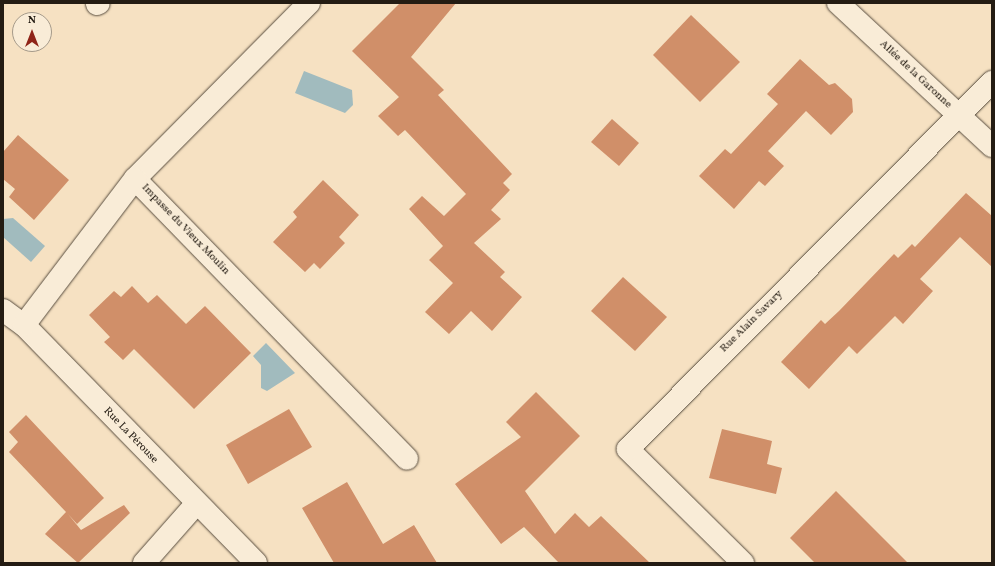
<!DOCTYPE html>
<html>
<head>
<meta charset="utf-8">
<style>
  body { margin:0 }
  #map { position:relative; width:995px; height:566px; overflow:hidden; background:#f6e1c2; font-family:Vollkorn,serif }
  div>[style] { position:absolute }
  .water>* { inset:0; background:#a1bbbe }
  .building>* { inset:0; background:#d08f69 }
  .roads { filter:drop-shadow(0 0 1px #584d3f) drop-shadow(0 0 1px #584d3f) }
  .minor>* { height:22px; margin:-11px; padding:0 11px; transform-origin:11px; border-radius:11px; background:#f9ecd7 }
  span { translate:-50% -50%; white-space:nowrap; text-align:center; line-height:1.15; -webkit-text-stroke:3.5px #f9ecd7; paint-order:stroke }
  .street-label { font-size:11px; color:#241c13 }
  .frame { position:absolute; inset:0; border:4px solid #241c13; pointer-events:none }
  .north { position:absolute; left:12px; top:12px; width:40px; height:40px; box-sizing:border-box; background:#f9ecd7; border:1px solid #a49989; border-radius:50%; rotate:0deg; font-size:11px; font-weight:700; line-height:16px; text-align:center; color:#241c13 }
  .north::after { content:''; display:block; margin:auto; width:14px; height:18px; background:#8f2418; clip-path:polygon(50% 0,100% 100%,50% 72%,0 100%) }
</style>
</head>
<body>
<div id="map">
  <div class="water">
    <div style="clip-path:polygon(304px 71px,352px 90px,353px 105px,345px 113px,295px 93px)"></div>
    <div style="clip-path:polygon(13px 218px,45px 246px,31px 262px,3px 237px,3px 219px)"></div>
    <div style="clip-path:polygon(266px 343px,295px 373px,267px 391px,261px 388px,261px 365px,253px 356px)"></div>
  </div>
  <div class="building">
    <div style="clip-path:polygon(400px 3px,456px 3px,411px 57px,444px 90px,438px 95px,512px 174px,503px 183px,510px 190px,491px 210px,501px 219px,474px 243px,505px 272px,500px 277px,522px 297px,492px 331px,471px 311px,449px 334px,425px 312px,453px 283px,429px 260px,443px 246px,409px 209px,422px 196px,444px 216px,466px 194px,405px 130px,398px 136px,378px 116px,399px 97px,352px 51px)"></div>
    <div style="clip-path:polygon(691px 15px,740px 62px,700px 102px,653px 55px)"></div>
    <div style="clip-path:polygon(800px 59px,829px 85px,835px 83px,852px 99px,853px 112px,831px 135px,806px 111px,768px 151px,784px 166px,765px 186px,759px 181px,734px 209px,699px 176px,725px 149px,731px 154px,778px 104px,767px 94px)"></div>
    <div style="clip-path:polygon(612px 119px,639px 143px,619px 166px,591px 142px)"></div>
    <div style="clip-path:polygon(18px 135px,69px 180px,34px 220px,9px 197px,15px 189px,3px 179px,3px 152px)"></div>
    <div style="clip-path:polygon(323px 180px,359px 215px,339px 237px,345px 243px,320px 269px,314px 263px,305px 272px,273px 242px,297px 217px,293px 212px)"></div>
    <div style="clip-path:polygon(966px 193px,992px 216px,992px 267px,960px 237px,920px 279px,933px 291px,903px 324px,895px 316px,857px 354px,849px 346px,809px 389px,781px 362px,821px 320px,825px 324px,839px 311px,894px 254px,898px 258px,912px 244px,915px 247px)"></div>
    <div style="clip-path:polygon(623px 277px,667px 317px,635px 351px,591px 311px)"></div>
    <div style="clip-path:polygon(132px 286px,148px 303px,157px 295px,186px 324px,205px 306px,251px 353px,194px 409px,134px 349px,123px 360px,104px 342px,110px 337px,89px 315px,114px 291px,121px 297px)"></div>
    <div style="clip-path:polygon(536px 392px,580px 436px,525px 491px,555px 534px,575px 513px,589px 527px,601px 516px,650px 563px,559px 563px,524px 527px,501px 544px,455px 484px,521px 437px,506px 422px)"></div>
    <div style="clip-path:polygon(289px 409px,312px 447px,248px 484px,226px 445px)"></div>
    <div style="clip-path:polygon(26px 415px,104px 498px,77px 524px,68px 514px,81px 530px,124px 505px,130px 513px,78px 563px,45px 534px,66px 512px,9px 452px,18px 442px,9px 432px)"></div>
    <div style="clip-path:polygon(722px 429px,772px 441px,767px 464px,782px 468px,776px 494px,709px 478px)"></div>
    <div style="clip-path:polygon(347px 482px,383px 544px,414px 525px,437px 563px,334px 563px,302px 508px)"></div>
    <div style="clip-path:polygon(836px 491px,908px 563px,815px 563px,790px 538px)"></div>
  </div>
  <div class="roads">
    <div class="minor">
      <div style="left:309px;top:3px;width:247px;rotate:134.7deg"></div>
      <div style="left:135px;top:179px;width:390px;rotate:45.8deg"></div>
      <div style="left:838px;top:3px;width:210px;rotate:42.9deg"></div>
      <div style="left:97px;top:4px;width:2px;rotate:-27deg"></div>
      <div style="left:3px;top:310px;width:26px;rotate:36deg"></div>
      <div style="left:24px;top:325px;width:332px;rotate:45.7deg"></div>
      <div style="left:24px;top:325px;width:183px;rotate:-52.8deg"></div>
      <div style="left:144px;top:563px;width:79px;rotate:-48.6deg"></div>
      <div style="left:743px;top:563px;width:162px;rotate:-135.3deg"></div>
      <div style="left:628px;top:449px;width:517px;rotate:-45.24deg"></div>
    </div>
  </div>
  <div class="street-label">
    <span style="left:915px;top:75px;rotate:43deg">Allée de la Garonne</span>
    <span style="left:185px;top:230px;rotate:46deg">Impasse du Vieux Moulin</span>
    <span style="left:752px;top:322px;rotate:-45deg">Rue Alain Savary</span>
    <span style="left:130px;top:436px;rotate:46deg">Rue La Pérouse</span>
  </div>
  <div class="frame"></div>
  <div class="north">N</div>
</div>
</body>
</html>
